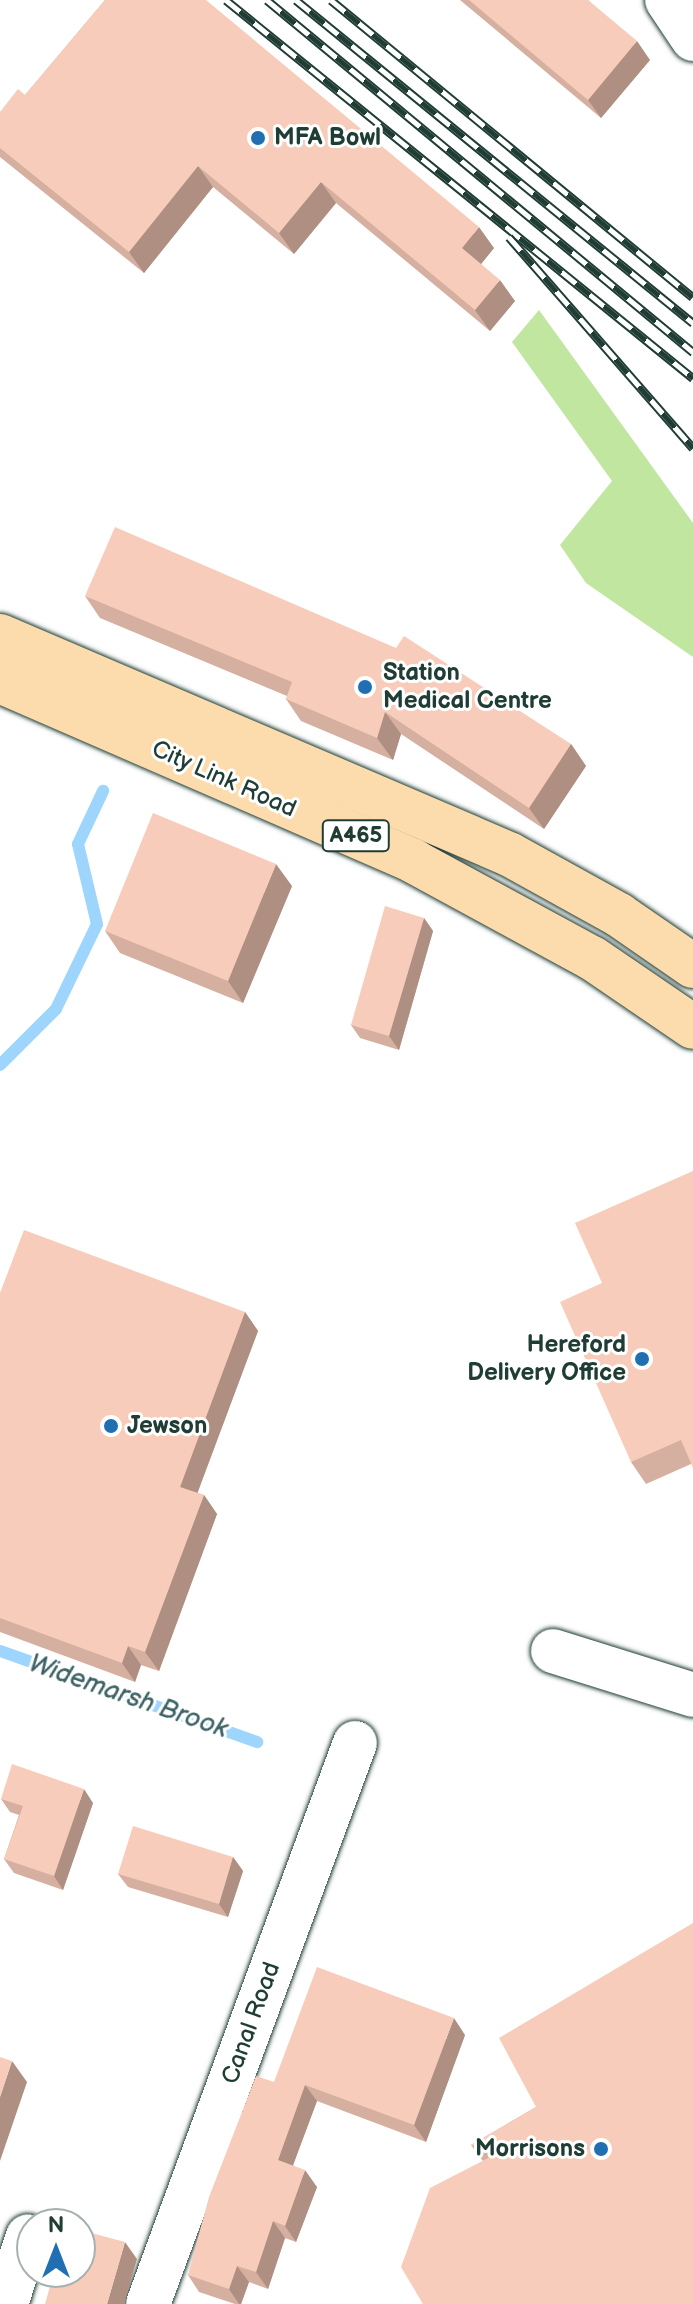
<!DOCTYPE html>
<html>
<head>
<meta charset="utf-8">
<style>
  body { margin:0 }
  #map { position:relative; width:693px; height:2304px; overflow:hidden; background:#fff; font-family:"Balsamiq Sans",sans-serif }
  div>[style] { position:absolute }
  .green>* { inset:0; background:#c0e6a0 }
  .stream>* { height:12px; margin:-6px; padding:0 6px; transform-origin:6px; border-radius:6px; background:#9dd5fd }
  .roads { filter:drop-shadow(0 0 2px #1f3d34) drop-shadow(0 0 2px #1f3d34) }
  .minor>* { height:44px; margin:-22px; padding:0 22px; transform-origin:22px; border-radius:22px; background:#fff }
  .tertiary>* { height:44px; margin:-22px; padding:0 22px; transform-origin:22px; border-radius:22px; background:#fff }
  .trunk>* { height:44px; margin:-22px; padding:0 22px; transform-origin:22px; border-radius:22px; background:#fcdcac }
  .rail>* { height:9px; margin-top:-4.5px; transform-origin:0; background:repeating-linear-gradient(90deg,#fff 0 18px,#1f3d34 0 36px); box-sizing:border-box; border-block:2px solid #1f3d34 }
  .wall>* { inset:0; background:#d5afa0 }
  .shaded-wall>* { inset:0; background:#ae8f82 }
  .building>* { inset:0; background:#f8ccba }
  .dots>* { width:22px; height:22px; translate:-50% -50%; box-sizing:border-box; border:4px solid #fff; border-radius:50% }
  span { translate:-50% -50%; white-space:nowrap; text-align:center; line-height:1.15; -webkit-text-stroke:6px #fff; paint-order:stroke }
  .shield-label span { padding:2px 6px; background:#fff; border:2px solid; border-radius:6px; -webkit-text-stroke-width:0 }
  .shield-label { font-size:22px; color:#1f3d34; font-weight:700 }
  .poi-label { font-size:24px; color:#1f3d34; font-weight:700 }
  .left { translate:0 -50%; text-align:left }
  .right { translate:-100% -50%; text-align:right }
  .street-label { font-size:24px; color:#1f3d34 }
  .water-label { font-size:26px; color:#3e6366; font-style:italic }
  .north { position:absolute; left:16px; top:2208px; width:80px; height:80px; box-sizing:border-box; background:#fff; border:2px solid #a5b1ae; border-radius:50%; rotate:0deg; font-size:22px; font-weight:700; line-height:32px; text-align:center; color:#1f3d34 }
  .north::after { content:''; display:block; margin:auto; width:28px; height:36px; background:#1f6fb2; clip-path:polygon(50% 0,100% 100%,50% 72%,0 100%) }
</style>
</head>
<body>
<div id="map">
  <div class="green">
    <div style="clip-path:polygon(539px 310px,693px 523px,693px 657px,586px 583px,560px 545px,612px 481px,512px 342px)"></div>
  </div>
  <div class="stream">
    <div style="left:0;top:1065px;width:79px;rotate:-45deg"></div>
    <div style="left:56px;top:1009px;width:94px;rotate:-64.2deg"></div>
    <div style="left:97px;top:924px;width:82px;rotate:-103.4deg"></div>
    <div style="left:78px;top:844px;width:59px;rotate:-64.7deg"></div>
    <div style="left:0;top:1651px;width:273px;rotate:19.5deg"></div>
  </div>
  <div class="roads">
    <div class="minor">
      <div style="left:553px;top:1651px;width:147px;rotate:17.4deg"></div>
      <div style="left:6px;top:2304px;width:71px;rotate:-72.1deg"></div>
      <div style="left:148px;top:2304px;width:598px;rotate:-69.75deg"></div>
    </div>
    <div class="tertiary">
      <div style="left:667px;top:0;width:47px;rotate:56.3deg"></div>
    </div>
    <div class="trunk">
      <div style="left:0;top:636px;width:554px;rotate:23.19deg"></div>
      <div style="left:509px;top:854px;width:126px;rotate:29deg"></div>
      <div style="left:619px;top:915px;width:90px;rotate:34.6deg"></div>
      <div style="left:0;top:681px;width:451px;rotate:23.5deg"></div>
      <div style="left:413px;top:861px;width:204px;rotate:28.5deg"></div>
      <div style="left:592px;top:958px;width:122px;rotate:34.3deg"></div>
    </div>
  </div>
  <div class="rail">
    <div style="left:226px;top:0;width:601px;rotate:38.99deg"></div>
    <div style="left:267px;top:0;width:553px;rotate:39.57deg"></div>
    <div style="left:296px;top:0;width:512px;rotate:39.13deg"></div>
    <div style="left:331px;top:0;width:468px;rotate:39.4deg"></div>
    <div style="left:509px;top:237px;width:280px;rotate:48.9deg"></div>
  </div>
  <div class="wall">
    <div style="clip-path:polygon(105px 0,494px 248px,481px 264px,515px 301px,490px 331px,336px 203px,294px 254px,213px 187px,144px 273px,0 157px,0 112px,25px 95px)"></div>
    <div style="clip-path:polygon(460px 0,588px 0,650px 60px,601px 118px)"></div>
    <div style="clip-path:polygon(85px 596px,571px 744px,586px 766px,544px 829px,401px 734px,393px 760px,301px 721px,286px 699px,287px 696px,100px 618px)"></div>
    <div style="clip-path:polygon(292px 886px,243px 1003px,120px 953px,105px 931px)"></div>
    <div style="clip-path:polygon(424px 918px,433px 931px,399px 1050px,360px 1038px,351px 1025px)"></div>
    <div style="clip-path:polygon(693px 1171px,691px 1464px,646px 1484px,631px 1462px)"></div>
    <div style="clip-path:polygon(0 1293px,245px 1312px,258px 1331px,197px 1493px,204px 1495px,217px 1514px,159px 1671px,141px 1665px,135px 1682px,0 1632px)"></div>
    <div style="clip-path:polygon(1px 1799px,93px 1803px,63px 1890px,14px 1873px,4px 1859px,19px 1815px,10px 1812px)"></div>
    <div style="clip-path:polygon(233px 1857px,243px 1871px,228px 1917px,128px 1887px,118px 1874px)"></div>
    <div style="clip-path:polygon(465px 2035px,426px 2142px,317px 2101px,293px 2165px,317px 2187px,296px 2242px,285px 2238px,268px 2289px,249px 2282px,241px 2304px,235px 2304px,199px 2292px,188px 2275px,274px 2082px)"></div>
    <div style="clip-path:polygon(536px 2107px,693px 2304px,483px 2161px,471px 2145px)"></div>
  </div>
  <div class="shaded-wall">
    <div style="clip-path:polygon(637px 41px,650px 60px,601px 118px,588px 100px)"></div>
    <div style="clip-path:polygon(198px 166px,213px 187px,144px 273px,129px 252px)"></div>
    <div style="clip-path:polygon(321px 182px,336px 203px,294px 254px,279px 233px)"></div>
    <div style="clip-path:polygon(479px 227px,494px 248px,477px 269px,462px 248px)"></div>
    <div style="clip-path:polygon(500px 280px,515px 301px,490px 331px,475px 310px)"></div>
    <div style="clip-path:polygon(385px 712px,401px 734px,393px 760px,377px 738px)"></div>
    <div style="clip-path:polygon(571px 744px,586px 766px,544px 829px,529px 808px)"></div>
    <div style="clip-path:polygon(276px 864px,292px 886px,243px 1003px,228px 981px)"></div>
    <div style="clip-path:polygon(424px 918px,433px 931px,399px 1050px,389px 1036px)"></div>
    <div style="clip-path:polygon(245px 1312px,258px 1331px,193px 1505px,180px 1487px)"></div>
    <div style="clip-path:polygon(204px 1495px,217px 1514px,159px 1671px,145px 1652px)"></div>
    <div style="clip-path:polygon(128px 1646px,141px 1665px,135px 1682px,122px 1663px)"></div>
    <div style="clip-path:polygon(84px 1789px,93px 1803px,63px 1890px,54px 1876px)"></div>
    <div style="clip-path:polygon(233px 1857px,243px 1871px,228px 1917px,219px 1904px)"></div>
    <div style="clip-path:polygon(454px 2018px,465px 2035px,426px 2142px,414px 2125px)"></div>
    <div style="clip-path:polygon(12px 2061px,27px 2082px,0 2161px,0 2097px)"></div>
    <div style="clip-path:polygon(305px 2085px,317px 2101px,289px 2176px,278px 2160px)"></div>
    <div style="clip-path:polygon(305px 2170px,317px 2187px,296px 2242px,285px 2226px)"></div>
    <div style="clip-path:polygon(273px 2221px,285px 2238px,268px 2289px,256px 2272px)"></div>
    <div style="clip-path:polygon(125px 2242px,137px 2259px,124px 2304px,107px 2304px)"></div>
    <div style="clip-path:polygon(237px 2266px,249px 2282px,241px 2304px,239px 2304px,229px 2289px)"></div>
  </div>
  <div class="building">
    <div style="clip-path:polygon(105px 0,206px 0,479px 227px,462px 248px,500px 280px,475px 310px,321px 182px,279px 233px,198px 166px,129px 252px,0 148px,0 112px,18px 89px,25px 95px)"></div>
    <div style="clip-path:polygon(469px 0,588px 0,637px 41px,588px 100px)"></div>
    <div style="clip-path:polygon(115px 527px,396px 648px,404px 636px,571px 744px,529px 808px,385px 712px,377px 738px,286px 699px,292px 682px,85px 596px)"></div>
    <div style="clip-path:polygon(153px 813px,276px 864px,228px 981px,105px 931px)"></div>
    <div style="clip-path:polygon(385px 906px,424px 918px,389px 1036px,351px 1025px)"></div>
    <div style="clip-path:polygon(693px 1171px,693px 1468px,681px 1440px,631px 1462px,560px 1302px,602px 1283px,575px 1223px)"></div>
    <div style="clip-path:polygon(24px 1230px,245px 1312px,180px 1487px,204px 1495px,145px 1652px,128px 1646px,122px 1663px,0 1618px,0 1293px)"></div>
    <div style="clip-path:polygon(12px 1764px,84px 1789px,54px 1876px,4px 1859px,23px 1806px,1px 1799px)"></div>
    <div style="clip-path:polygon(133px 1826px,233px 1857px,219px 1904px,118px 1874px)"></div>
    <div style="clip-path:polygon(693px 1923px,693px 2304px,423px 2304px,401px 2267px,430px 2188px,496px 2154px,471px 2145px,536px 2107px,499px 2038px)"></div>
    <div style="clip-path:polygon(317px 1967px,454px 2018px,414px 2125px,305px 2085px,278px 2160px,305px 2170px,285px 2226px,273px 2221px,256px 2272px,237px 2266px,229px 2289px,188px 2275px,209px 2197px,256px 2076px,274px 2082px)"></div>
    <div style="clip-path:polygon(0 2057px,12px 2061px,0 2097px)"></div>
    <div style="clip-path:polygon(80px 2230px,125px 2242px,107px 2304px,45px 2304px,54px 2272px,80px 2272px)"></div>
  </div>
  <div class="dots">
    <div style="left:258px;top:138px;background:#1f6fb2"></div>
    <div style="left:365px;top:687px;background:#1f6fb2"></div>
    <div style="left:642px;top:1359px;background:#1f6fb2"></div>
    <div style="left:111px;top:1426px;background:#1f6fb2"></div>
    <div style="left:601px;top:2149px;background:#1f6fb2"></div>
  </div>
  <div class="shield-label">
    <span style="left:356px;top:836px">A465</span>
  </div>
  <div class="poi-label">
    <span class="left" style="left:274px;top:138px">MFA Bowl</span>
    <span class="left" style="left:383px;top:687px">Station<br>Medical Centre</span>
    <span class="right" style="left:626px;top:1359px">Hereford<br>Delivery Office</span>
    <span class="left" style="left:127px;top:1426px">Jewson</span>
    <span class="right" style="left:585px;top:2149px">Morrisons</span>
  </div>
  <div class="street-label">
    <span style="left:224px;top:779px;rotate:24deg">City Link Road</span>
    <span style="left:251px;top:2023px;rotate:-70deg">Canal Road</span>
  </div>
  <div class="water-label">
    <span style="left:128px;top:1697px;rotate:19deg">Widemarsh Brook</span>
  </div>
  <div class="north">N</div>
</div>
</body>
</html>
